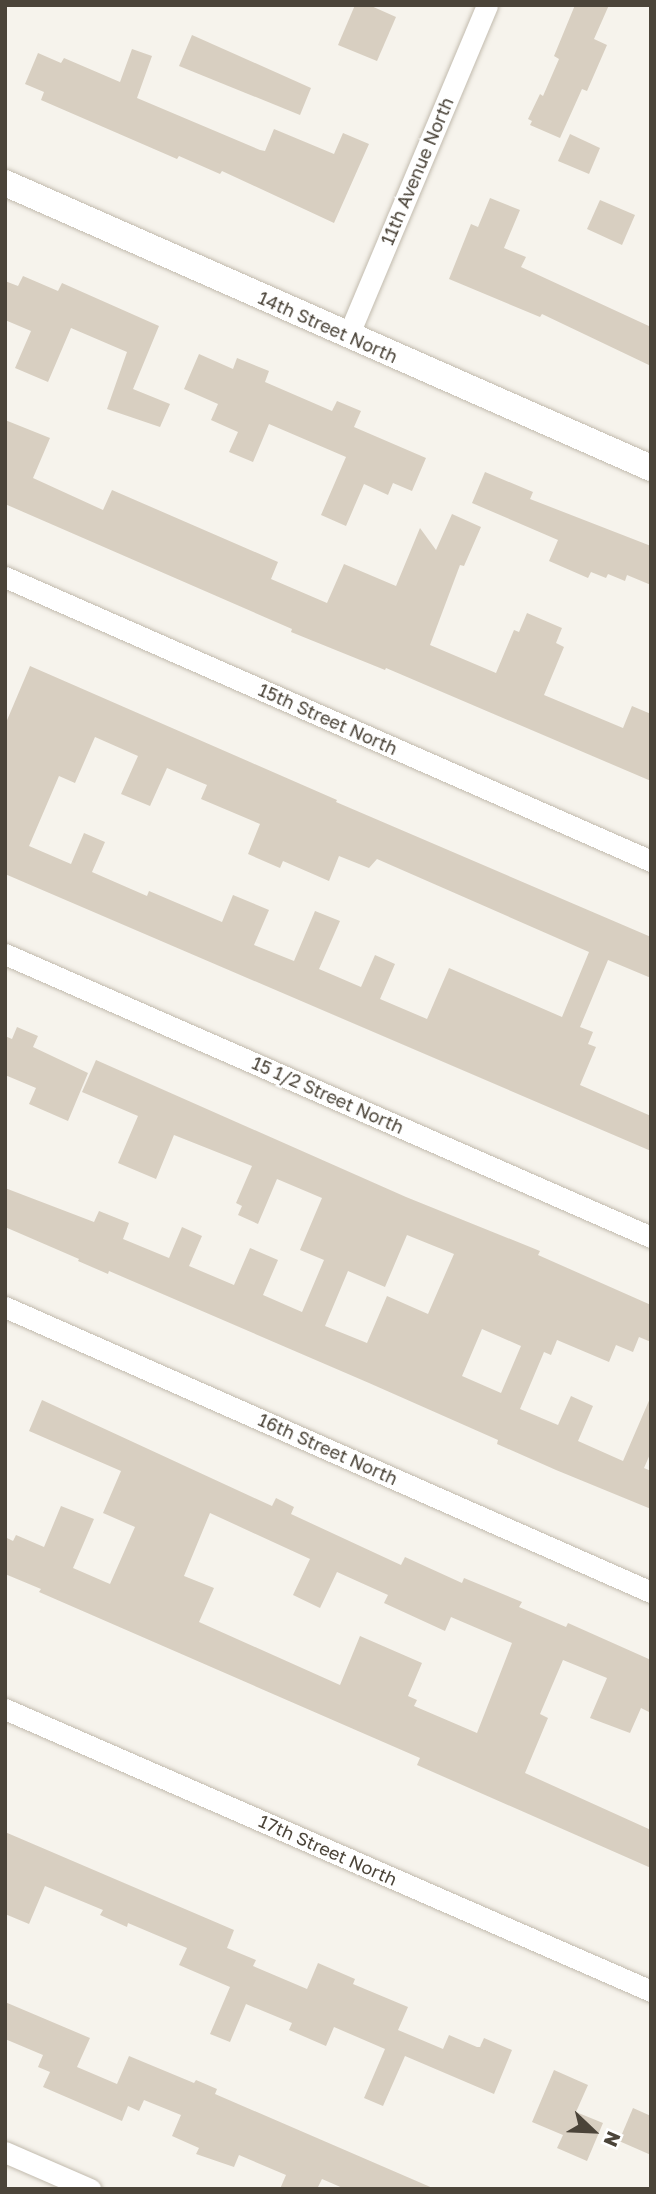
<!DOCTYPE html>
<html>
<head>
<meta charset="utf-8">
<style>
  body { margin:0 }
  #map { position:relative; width:656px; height:2194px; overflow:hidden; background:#f6f3ec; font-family:"Golos Text",sans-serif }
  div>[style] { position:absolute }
  .building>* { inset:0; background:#d8cfc1 }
  .roads { filter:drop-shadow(0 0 2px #c2bbae) drop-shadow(0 0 2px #c2bbae) }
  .minor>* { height:21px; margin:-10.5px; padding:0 10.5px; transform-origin:10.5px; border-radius:10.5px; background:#fff }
  .tertiary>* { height:26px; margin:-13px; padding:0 13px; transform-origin:13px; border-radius:13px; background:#fff }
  span { translate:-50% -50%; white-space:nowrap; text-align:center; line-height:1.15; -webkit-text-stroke:5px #fff; paint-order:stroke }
  .street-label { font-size:18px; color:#4b4439 }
  .frame { position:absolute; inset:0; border:7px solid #4b4439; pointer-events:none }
  .north { position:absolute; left:558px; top:2096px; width:70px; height:70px; -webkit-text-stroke:5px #fff; paint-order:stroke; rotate:113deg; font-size:19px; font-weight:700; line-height:28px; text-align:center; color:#4b4439 }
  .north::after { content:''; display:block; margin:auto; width:24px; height:32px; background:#4b4439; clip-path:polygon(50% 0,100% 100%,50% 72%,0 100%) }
</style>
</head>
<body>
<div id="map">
  <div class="building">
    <div style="clip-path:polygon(355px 5px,369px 5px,396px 17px,377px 61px,338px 45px)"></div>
    <div style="clip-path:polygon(575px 5px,609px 5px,594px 39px,607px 45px,587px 91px,582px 89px,560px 138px,530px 125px,532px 121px,528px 119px,540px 94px,543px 96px,559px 59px,554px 56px)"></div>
    <div style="clip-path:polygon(192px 35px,311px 88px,300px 115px,179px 66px)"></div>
    <div style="clip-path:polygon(132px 49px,152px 56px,137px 98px,260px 150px,265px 151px,274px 129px,334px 154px,343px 133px,369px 144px,334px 223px,222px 171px,220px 174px,179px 156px,177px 159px,41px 100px,44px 92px,25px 84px,38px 53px,61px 63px,64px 58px,120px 82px)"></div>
    <div style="clip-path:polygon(570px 134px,600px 148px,589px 174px,558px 161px)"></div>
    <div style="clip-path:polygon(490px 198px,520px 210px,504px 248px,526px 257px,521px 267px,651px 327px,651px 366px,542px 314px,540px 317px,449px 279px,471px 224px,478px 227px)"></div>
    <div style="clip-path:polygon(600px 200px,635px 215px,622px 245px,587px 229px)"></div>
    <div style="clip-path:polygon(23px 276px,58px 291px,62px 283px,159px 326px,133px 389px,170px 404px,160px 427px,107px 409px,127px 352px,71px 328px,48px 382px,15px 368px,31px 331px,5px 320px,5px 281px,18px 286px)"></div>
    <div style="clip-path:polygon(199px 354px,233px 369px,237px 358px,269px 371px,265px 382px,332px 411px,337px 401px,361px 411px,354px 427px,426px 458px,412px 491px,393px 483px,388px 495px,364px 484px,346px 526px,321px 515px,346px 457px,269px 424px,253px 462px,229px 452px,238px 432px,211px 420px,218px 404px,184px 389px)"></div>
    <div style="clip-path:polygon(5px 420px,50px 438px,33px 478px,103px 510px,112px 490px,278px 562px,271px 579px,327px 603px,344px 564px,396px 586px,420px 528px,436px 550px,452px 514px,481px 527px,464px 566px,460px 565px,430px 645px,496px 673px,514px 630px,519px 632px,527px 613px,562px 628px,556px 643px,564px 647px,544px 695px,623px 728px,632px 706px,651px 714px,651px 781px,386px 668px,385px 670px,291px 632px,292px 629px,5px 504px)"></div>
    <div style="clip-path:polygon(485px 472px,533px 492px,530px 499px,651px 546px,651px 585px,627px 575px,625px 581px,608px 574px,606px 578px,591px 572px,588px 578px,549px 561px,558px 540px,472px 503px)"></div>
    <div style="clip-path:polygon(evenodd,30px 666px,337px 800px,336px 802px,651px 937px,651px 978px,608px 960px,580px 1027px,593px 1032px,588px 1044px,596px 1047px,580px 1085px,651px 1116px,651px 1151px,5px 874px,5px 725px,30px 666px,95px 737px,138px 756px,121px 794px,150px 806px,167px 768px,207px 785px,201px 799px,260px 824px,248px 854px,280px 868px,283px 861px,329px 881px,339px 856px,369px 868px,377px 859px,589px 952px,562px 1017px,449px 968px,427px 1019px,380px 999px,395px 964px,375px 955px,361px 987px,319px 969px,340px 921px,315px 911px,294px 961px,254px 945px,269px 910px,233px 895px,222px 922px,149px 891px,147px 896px,92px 872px,105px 842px,84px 833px,71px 864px,29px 846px,59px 776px,75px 783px,95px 737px)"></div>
    <div style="clip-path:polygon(17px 1027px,38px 1036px,33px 1047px,88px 1073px,68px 1121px,29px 1104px,36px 1088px,5px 1075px,5px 1036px,12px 1039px)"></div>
    <div style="clip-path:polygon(evenodd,96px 1060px,406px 1197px,540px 1251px,538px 1255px,651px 1305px,651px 1342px,639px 1337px,633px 1352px,616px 1345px,609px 1362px,557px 1340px,551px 1355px,544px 1352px,520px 1409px,558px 1425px,571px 1396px,593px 1406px,578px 1441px,623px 1461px,651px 1396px,651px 1452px,644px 1468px,651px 1471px,651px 1509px,556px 1470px,497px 1444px,498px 1440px,369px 1383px,109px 1271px,108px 1274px,78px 1261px,79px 1259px,5px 1227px,5px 1188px,94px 1222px,99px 1211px,129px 1223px,123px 1239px,169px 1258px,182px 1227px,202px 1236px,189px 1266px,234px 1285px,250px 1248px,278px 1260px,263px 1295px,302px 1312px,324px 1260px,300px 1250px,322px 1198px,277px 1179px,258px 1224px,238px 1215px,242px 1206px,236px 1203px,252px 1166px,174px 1135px,156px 1179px,118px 1163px,138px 1116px,82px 1092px,96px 1060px,407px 1235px,454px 1254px,428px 1314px,387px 1296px,367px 1343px,325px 1326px,348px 1271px,385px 1287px,407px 1235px,96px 1060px,482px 1329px,521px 1346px,501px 1393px,462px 1376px,482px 1329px)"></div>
    <div style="clip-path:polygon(evenodd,42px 1400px,272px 1506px,276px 1498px,294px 1507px,291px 1514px,401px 1565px,405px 1557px,462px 1583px,464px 1578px,522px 1602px,519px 1607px,566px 1627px,568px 1623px,651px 1660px,651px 1713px,641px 1708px,630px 1733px,590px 1718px,607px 1678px,563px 1660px,540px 1714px,548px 1718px,525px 1773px,651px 1830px,651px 1868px,417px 1765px,420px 1758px,39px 1592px,41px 1589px,5px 1574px,5px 1537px,13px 1541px,16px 1535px,44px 1547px,61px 1506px,94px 1519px,73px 1568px,110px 1584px,135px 1527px,103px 1513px,121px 1471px,29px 1431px,42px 1400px,210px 1513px,310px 1559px,293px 1595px,320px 1608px,337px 1572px,388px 1595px,384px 1603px,445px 1631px,451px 1617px,512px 1643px,477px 1733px,414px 1706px,417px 1700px,408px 1696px,422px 1663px,360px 1636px,340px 1685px,199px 1622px,214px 1588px,184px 1576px,210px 1513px)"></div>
    <div style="clip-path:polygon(5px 1832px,234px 1930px,227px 1948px,256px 1960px,253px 1966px,307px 1989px,318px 1963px,355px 1979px,353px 1984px,408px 2007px,398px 2030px,443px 2049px,449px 2035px,477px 2047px,480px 2047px,484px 2038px,512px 2050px,494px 2094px,405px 2056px,383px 2106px,364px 2098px,385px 2049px,334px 2027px,326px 2046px,289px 2030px,292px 2023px,246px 2004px,230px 2042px,210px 2034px,230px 1987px,179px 1965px,187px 1948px,128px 1923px,127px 1927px,100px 1915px,103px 1910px,45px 1886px,29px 1924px,5px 1914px)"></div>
    <div style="clip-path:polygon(5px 2002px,90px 2038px,77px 2067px,117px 2084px,129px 2056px,194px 2083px,196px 2080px,217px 2089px,215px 2094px,435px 2189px,345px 2189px,322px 2179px,317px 2189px,280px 2189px,286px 2175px,239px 2155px,234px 2167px,196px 2154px,199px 2148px,172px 2136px,181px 2115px,144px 2100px,139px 2111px,128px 2106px,122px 2121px,43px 2087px,50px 2072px,38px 2067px,43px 2055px,5px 2039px)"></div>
    <div style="clip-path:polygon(554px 2070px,588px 2085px,576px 2112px,603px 2123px,587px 2161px,557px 2148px,563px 2135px,532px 2122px)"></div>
    <div style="clip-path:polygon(633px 2108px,651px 2116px,651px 2155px,619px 2141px)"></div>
  </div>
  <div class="roads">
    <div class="minor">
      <div style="left:348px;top:336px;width:359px;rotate:-67.2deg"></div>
      <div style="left:5px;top:577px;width:706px;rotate:23.73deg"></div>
      <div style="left:5px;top:954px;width:705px;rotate:23.66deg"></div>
      <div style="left:5px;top:1307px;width:706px;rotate:23.81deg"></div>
      <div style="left:5px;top:1709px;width:705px;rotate:23.58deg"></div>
      <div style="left:5px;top:2152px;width:93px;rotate:23.5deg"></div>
    </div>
    <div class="tertiary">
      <div style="left:5px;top:183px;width:706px;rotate:23.81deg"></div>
    </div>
  </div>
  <div class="street-label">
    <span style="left:417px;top:171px;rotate:-67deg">11th Avenue North</span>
    <span style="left:328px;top:327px;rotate:24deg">14th Street North</span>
    <span style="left:328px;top:719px;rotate:24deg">15th Street North</span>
    <span style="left:328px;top:1095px;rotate:24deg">15 1/2 Street North</span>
    <span style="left:328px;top:1449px;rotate:24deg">16th Street North</span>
    <span style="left:328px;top:1850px;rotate:24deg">17th Street North</span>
  </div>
  <div class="frame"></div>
  <div class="north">N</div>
</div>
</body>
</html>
